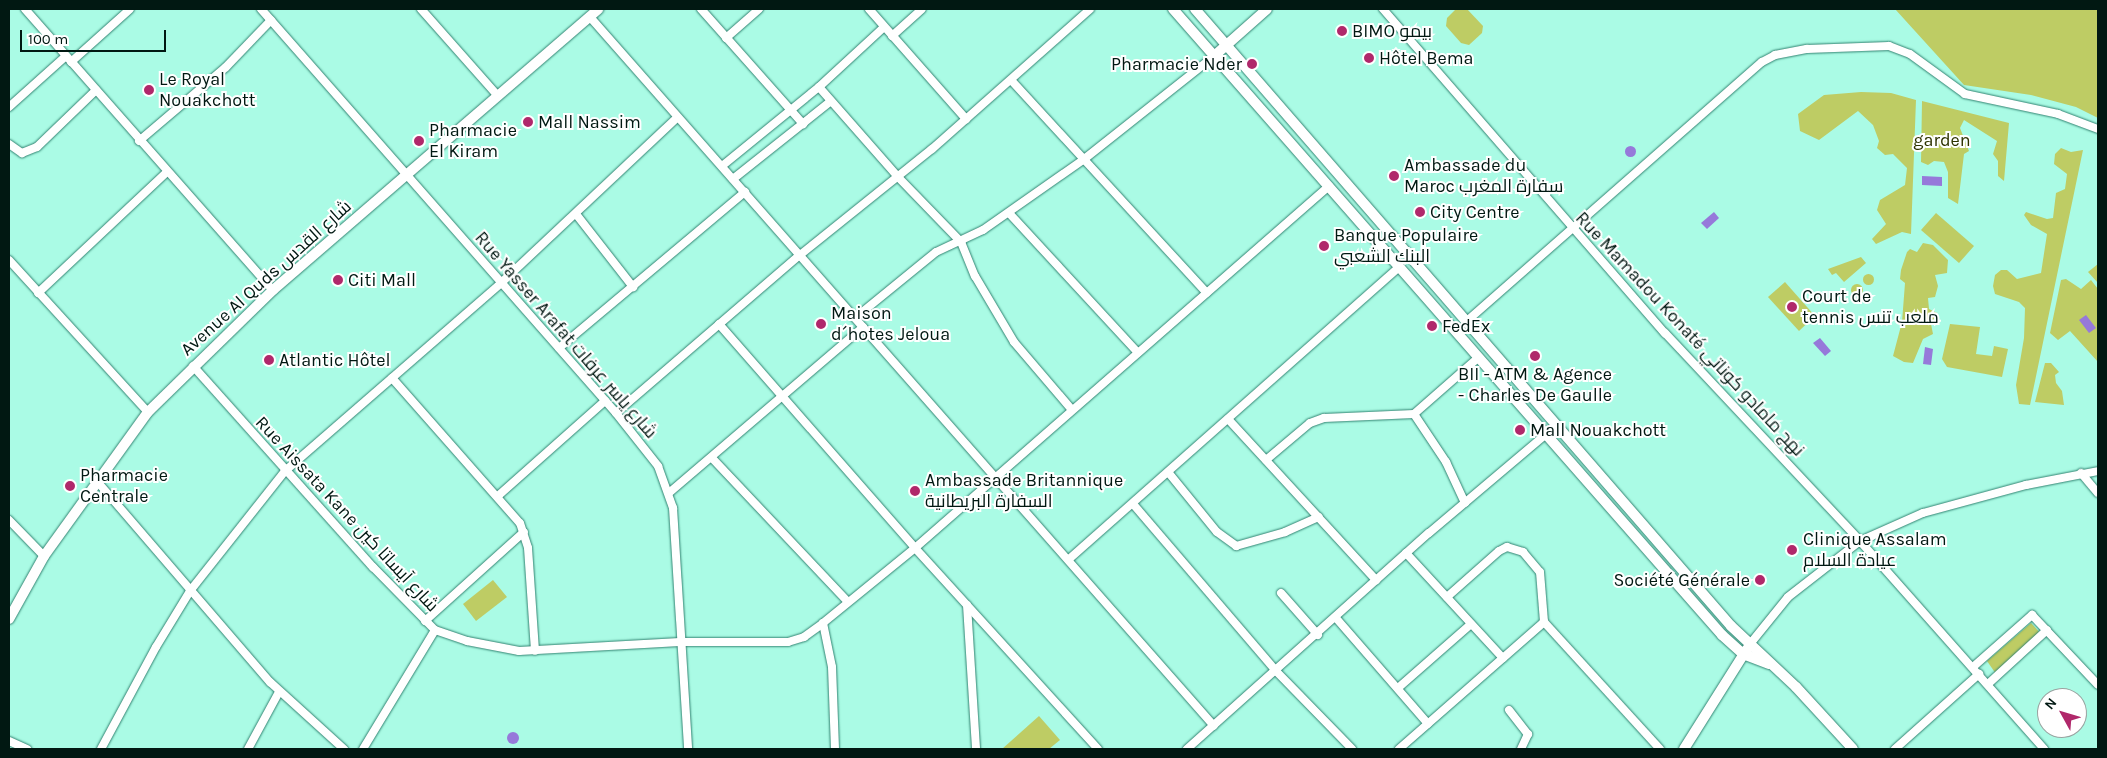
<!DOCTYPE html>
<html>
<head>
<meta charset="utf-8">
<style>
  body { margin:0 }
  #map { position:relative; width:2107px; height:758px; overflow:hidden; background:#aafbe5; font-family:Karla,Cairo,sans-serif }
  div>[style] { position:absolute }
  .green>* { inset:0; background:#becc64 }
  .round { border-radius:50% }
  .water>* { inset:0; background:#9679da }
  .roads { filter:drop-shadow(0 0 1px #328371) drop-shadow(0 0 1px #328371) }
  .minor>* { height:8px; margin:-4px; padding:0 4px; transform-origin:4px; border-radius:4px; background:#fff }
  .tertiary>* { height:10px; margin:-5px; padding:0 5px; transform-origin:5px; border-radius:5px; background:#fff }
  .dots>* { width:14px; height:14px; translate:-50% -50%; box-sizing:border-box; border:2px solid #fff; border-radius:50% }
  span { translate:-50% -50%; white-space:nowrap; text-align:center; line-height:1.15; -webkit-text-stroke:4px #fff; paint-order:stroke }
  .poi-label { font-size:18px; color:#011812 }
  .left { translate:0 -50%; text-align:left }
  .right { translate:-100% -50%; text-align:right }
  .park-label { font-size:18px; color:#2e3300 }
  .street-label { font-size:18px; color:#011812 }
  .frame { position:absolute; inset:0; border:10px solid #011812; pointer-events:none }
  .north { position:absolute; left:2037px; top:688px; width:50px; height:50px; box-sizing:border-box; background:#fff; border:1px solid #99a3a0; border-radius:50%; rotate:309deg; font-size:14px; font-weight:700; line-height:20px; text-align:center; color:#011812 }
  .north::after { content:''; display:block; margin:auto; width:18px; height:22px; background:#b0286b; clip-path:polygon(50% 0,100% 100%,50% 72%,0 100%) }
  .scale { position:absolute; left:20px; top:30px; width:146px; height:22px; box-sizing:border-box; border:2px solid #011812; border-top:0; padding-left:6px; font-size:15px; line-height:18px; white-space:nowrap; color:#011812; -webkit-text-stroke:4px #fff; paint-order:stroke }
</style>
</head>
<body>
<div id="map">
  <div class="green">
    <div style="clip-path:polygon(1456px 9px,1467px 9px,1483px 26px,1482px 33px,1469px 45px,1461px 43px,1446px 26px,1447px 18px)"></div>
    <div style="clip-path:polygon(1895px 9px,2098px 9px,2098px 118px,2076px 107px,2031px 95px,1964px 85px)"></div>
    <div style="clip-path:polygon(1861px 92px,1891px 93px,1916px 100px,1911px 234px,1902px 232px,1876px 244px,1872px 239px,1886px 224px,1877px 210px,1880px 200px,1905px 185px,1907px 168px,1893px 154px,1885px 155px,1877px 148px,1879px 141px,1873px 125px,1858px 111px,1819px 140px,1800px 131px,1798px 114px,1824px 95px)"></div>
    <div style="clip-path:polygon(1922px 101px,2009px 123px,2004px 181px,1998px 176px,1998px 161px,1993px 154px,1997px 141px,1964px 120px,1960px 128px,1969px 151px,1964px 154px,1958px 204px,1948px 198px,1948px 172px,1944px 162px,1934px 161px,1928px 165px,1921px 162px)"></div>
    <div style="clip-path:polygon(2061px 148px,2071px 152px,2083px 150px,2030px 405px,2019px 404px,2016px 385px,2024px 338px,2025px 308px,2019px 302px,1995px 294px,1993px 286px,1995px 275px,2001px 270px,2007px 270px,2017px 279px,2041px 273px,2047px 234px,2031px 225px,2024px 215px,2026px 212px,2047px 219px,2053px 218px,2056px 193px,2065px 189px,2067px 174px,2054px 164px,2055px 154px)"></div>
    <div style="clip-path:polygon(1936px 213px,1974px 246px,1959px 263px,1921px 230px)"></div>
    <div style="clip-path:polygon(1923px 243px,1933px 245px,1948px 260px,1947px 273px,1935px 275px,1938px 286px,1935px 297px,1928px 298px,1929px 309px,1937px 313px,1931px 324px,1933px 334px,1923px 339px,1913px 363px,1904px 362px,1893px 356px,1902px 322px,1905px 283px,1900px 279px,1901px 270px,1907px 252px,1910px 249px,1917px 252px)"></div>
    <div style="clip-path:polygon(1861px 257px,1866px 263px,1844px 282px,1836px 273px,1832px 275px,1828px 269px)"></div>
    <div style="clip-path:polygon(2098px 264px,2098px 283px,2088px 272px)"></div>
    <div class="round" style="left:1862.5px;top:273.5px;width:11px;height:11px"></div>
    <div style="clip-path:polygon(2066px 279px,2081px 289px,2091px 280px,2098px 289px,2098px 362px,2070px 331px,2058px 340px,2050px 333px,2061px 280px)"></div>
    <div style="clip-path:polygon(1785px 282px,1815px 316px,1799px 331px,1768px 297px)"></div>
    <div class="round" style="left:1851px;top:284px;width:12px;height:12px"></div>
    <div style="clip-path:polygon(1950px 324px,1980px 327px,1976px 354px,1992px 356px,1994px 346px,2008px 349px,2002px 377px,1947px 367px,1942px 359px)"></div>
    <div style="clip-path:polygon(2045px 363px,2051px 363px,2059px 372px,2055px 375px,2056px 383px,2062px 391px,2064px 405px,2035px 402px)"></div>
    <div style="clip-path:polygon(493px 580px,507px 597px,476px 621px,463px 604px)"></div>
    <div style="clip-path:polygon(2031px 623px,2041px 634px,1996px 674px,1987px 661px)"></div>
    <div style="clip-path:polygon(1039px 716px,1060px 740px,1049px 749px,1002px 749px)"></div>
  </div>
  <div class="water">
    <div class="round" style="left:1624.5px;top:145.5px;width:11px;height:11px"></div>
    <div style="clip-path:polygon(1922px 176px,1942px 177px,1942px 186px,1922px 185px)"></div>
    <div style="clip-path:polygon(1714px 212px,1719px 218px,1707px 229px,1701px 223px)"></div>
    <div style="clip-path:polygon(2086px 315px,2096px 328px,2089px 333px,2079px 320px)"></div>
    <div style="clip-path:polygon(1820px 338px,1831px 351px,1825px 356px,1813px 343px)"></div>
    <div style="clip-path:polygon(1925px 347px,1933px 349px,1931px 365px,1923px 364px)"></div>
    <div class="round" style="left:507px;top:732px;width:12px;height:12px"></div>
  </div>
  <div class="roads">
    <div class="minor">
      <div style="left:25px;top:9px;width:375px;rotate:48.6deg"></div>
      <div style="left:261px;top:9px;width:538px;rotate:48.69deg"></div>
      <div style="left:616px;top:413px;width:68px;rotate:51.6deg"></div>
      <div style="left:658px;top:466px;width:45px;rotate:70.3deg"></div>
      <div style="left:673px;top:508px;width:241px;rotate:86.4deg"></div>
      <div style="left:421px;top:9px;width:116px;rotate:48.5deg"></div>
      <div style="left:701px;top:9px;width:154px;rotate:48.4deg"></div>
      <div style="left:869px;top:9px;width:147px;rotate:48.6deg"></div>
      <div style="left:1383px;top:9px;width:430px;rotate:49deg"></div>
      <div style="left:1665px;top:333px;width:285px;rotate:46.8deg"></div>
      <div style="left:1860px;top:541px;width:278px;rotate:48.5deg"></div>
      <div style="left:590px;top:17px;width:944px;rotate:48.65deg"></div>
      <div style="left:892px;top:36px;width:40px;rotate:-42deg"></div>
      <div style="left:726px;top:38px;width:44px;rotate:-41.3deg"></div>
      <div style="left:71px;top:62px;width:79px;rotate:-41.9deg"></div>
      <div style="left:1011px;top:80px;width:289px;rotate:47.4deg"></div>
      <div style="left:819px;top:87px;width:120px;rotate:48.7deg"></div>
      <div style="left:898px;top:177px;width:91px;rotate:45.9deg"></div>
      <div style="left:961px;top:242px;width:37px;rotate:68deg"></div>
      <div style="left:975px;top:276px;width:77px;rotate:59.4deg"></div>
      <div style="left:1014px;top:342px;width:89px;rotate:49.5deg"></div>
      <div style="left:9px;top:107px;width:76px;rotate:-41.8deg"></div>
      <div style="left:139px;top:141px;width:114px;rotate:-40.4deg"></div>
      <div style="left:226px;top:67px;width:65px;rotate:-46.2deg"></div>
      <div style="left:9px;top:144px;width:16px;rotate:35deg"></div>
      <div style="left:22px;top:153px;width:16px;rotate:-22deg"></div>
      <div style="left:37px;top:147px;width:82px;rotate:-44deg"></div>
      <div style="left:722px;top:166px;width:125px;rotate:-39.2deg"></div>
      <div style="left:819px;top:87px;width:88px;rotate:-42.7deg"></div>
      <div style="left:733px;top:179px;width:125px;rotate:-38.5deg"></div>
      <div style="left:1009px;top:213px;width:190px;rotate:47.3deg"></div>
      <div style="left:576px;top:214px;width:93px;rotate:52deg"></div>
      <div style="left:9px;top:260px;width:206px;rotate:47.6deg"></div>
      <div style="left:38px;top:293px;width:177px;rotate:-43.2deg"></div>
      <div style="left:855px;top:318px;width:104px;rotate:-39.2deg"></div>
      <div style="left:936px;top:252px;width:52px;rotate:-25.1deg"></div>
      <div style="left:983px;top:230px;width:122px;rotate:-35deg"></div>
      <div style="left:1083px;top:160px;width:166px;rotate:-38.4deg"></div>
      <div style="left:1468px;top:320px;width:391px;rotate:-41.3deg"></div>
      <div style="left:1762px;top:62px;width:15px;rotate:-28deg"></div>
      <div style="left:1775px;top:55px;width:33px;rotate:-11deg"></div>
      <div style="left:1807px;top:49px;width:82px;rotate:-2.1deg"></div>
      <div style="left:1889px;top:46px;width:22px;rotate:21deg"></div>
      <div style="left:1910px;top:54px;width:68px;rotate:36deg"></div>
      <div style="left:1965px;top:94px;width:95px;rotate:12.1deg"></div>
      <div style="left:2058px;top:114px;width:43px;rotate:20.6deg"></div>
      <div style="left:719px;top:324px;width:298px;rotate:48.8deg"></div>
      <div style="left:915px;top:548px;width:272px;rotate:47.7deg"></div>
      <div style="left:559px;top:348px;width:243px;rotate:-40deg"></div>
      <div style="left:193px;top:366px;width:270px;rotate:48.2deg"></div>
      <div style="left:373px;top:567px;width:88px;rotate:45.5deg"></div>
      <div style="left:435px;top:630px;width:34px;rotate:19deg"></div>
      <div style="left:467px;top:641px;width:53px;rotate:10.9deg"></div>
      <div style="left:519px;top:651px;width:161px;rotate:-3.2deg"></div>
      <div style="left:680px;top:642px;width:108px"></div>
      <div style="left:788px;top:642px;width:17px;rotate:-17deg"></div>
      <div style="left:804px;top:637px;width:24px;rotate:-36deg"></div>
      <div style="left:823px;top:623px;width:119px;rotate:-39.2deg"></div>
      <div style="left:915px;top:548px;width:550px;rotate:-41.17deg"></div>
      <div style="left:392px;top:378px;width:193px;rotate:48.6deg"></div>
      <div style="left:520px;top:523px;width:26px;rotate:72deg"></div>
      <div style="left:528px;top:548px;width:103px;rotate:86.1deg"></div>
      <div style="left:616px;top:413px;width:243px;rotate:-40.7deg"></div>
      <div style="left:800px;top:255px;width:169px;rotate:-38.8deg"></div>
      <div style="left:932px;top:149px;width:211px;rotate:-41.5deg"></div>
      <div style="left:1414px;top:414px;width:58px;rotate:56.3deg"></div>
      <div style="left:1446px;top:462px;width:45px;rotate:65.1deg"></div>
      <div style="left:1228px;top:419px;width:219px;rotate:47.4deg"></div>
      <div style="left:712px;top:458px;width:197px;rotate:46.6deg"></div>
      <div style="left:1266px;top:460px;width:57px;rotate:-40.1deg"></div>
      <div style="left:1310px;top:423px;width:15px;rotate:-20deg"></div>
      <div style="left:1324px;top:418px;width:90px;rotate:-2.5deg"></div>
      <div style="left:1414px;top:414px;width:86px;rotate:-41.2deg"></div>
      <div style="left:1168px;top:472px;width:77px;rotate:50.8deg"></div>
      <div style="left:1217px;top:532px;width:24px;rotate:36deg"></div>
      <div style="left:1236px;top:546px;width:51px;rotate:-15.9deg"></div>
      <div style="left:1285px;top:532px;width:37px;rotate:-24deg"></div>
      <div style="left:2081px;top:473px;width:26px;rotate:50deg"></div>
      <div style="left:96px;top:480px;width:267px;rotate:49.3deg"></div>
      <div style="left:270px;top:682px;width:100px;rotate:42.2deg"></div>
      <div style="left:670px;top:492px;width:254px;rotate:-40.5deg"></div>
      <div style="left:499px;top:495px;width:142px;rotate:-41.6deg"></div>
      <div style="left:1133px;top:504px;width:220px;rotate:49.4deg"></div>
      <div style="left:1276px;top:671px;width:109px;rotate:45.7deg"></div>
      <div style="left:9px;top:520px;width:50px;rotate:45.8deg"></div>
      <div style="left:1406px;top:553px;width:143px;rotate:47.3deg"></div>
      <div style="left:1069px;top:559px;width:441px;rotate:-41.5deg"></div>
      <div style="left:1281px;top:593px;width:56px;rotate:48.6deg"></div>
      <div style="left:1447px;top:597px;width:69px;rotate:-41.5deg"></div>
      <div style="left:1499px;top:551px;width:9px;rotate:-27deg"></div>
      <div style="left:1507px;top:547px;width:17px;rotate:17deg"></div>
      <div style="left:1523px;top:552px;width:26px;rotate:50deg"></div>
      <div style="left:1540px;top:572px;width:50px;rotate:85.4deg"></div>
      <div style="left:1544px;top:622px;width:172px;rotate:47.6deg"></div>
      <div style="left:967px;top:605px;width:144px;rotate:86.4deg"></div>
      <div style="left:1336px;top:618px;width:140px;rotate:49deg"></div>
      <div style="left:425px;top:621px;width:133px;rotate:-42deg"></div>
      <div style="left:823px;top:623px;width:45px;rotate:78.4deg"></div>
      <div style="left:832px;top:667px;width:82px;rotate:87.9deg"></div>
      <div style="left:1750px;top:644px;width:60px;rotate:-51deg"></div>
      <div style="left:1788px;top:597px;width:91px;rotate:-37.9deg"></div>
      <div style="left:1860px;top:541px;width:69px;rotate:-24deg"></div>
      <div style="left:1923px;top:513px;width:107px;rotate:-15.2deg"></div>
      <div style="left:2026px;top:485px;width:73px;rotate:-11deg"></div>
      <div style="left:1973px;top:667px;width:79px;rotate:-41.4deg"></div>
      <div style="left:2032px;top:615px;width:96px;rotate:46.7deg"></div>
      <div style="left:1988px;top:684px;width:80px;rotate:-42.5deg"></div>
      <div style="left:1398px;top:688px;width:97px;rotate:-41.2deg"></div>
      <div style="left:1509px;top:710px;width:31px;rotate:52deg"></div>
      <div style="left:1528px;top:734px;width:17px;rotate:115deg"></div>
      <div style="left:9px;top:741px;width:20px;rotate:24deg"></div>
      <div style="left:101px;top:749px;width:116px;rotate:-61.7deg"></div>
      <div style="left:156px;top:647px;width:66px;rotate:-58.7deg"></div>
      <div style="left:190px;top:591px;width:153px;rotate:-51.6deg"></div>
      <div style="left:285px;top:471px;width:286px;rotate:-41deg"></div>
      <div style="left:501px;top:283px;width:241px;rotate:-43.2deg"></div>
      <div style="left:248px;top:749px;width:65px;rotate:-61.5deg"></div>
      <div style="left:363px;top:749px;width:139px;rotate:-58.8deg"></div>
      <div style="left:1187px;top:749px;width:324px;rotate:-41.8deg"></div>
      <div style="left:1429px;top:533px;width:167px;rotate:-40.2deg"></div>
      <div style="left:1399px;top:749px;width:193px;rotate:-41.2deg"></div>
      <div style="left:1895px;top:749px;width:113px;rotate:-41.8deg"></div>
    </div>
    <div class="tertiary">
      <div style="left:1173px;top:9px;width:833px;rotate:48.75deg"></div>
      <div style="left:1722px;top:635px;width:28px;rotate:42deg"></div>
      <div style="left:1743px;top:654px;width:28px;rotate:21deg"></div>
      <div style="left:1195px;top:9px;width:817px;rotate:49.02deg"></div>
      <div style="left:1731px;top:626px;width:89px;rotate:43.2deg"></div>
      <div style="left:1796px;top:687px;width:84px;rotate:47.4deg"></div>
      <div style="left:1213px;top:57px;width:72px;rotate:-41.6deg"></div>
      <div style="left:9px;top:619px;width:72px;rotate:-60.9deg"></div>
      <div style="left:44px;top:556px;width:178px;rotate:-54.2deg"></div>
      <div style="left:148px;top:412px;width:175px;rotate:-44.3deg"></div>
      <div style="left:273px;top:290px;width:430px;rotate:-40.8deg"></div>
      <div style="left:1684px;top:749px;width:118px;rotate:-57.8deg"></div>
    </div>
  </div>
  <div class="dots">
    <div style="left:1342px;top:31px;background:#b0286b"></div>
    <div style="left:1369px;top:58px;background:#b0286b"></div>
    <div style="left:1252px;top:64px;background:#b0286b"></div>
    <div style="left:149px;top:90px;background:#b0286b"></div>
    <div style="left:528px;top:122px;background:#b0286b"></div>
    <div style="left:419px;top:141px;background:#b0286b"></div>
    <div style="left:1394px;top:176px;background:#b0286b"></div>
    <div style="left:1420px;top:212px;background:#b0286b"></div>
    <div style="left:1324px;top:246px;background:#b0286b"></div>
    <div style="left:338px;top:280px;background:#b0286b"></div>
    <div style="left:1792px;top:307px;background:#b0286b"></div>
    <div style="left:821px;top:324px;background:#b0286b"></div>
    <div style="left:1432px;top:326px;background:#b0286b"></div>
    <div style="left:1535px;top:356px;background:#b0286b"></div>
    <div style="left:269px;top:360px;background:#b0286b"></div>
    <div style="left:1520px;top:430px;background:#b0286b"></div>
    <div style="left:70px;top:486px;background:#b0286b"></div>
    <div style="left:915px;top:491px;background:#b0286b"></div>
    <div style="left:1792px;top:550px;background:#b0286b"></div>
    <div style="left:1760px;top:580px;background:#b0286b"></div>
  </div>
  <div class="poi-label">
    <span class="left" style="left:1352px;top:31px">BIMO بيمو</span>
    <span class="left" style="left:1379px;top:58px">Hôtel Bema</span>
    <span class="right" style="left:1242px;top:64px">Pharmacie Nder</span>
    <span class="left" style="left:159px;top:90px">Le Royal<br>Nouakchott</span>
    <span class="left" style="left:538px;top:122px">Mall Nassim</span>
    <span class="left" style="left:429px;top:141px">Pharmacie<br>El Kiram</span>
    <span class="left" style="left:1404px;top:176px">Ambassade du<br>Maroc سفارة المغرب</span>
    <span class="left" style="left:1430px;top:212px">City Centre</span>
    <span class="left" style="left:1334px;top:246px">Banque Populaire<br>البنك الشعبي</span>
    <span class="left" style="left:348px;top:280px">Citi Mall</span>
    <span class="left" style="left:1802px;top:307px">Court de<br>tennis ملعب تنس</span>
    <span class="left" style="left:831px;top:324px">Maison<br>d´hotes Jeloua</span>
    <span class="left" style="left:1442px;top:326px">FedEx</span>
    <span class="left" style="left:279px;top:360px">Atlantic Hôtel</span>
    <span style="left:1535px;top:385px">BII - ATM &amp; Agence<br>- Charles De Gaulle</span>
    <span class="left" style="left:1530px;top:430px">Mall Nouakchott</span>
    <span class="left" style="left:80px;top:486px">Pharmacie<br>Centrale</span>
    <span class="left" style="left:925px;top:491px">Ambassade Britannique<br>السفارة البريطانية</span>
    <span class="left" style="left:1803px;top:550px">Clinique Assalam<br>عيادة السلام</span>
    <span class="right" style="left:1750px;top:580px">Société Générale</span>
  </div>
  <div class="park-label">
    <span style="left:1942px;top:140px">garden</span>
  </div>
  <div class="street-label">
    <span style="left:266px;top:278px;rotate:-42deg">Avenue Al Quds شارع القدس</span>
    <span style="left:1690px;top:334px;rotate:47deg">Rue Mamadou Konaté نهج مامادو كوناتي</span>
    <span style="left:566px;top:335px;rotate:49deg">Rue Yasser Arafat شارع ياسر عرفات</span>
    <span style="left:347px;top:514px;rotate:47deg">Rue Aissata Kane شارع آيساتا كين</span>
  </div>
  <div class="frame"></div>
  <div class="north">N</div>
  <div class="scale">100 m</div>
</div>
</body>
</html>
